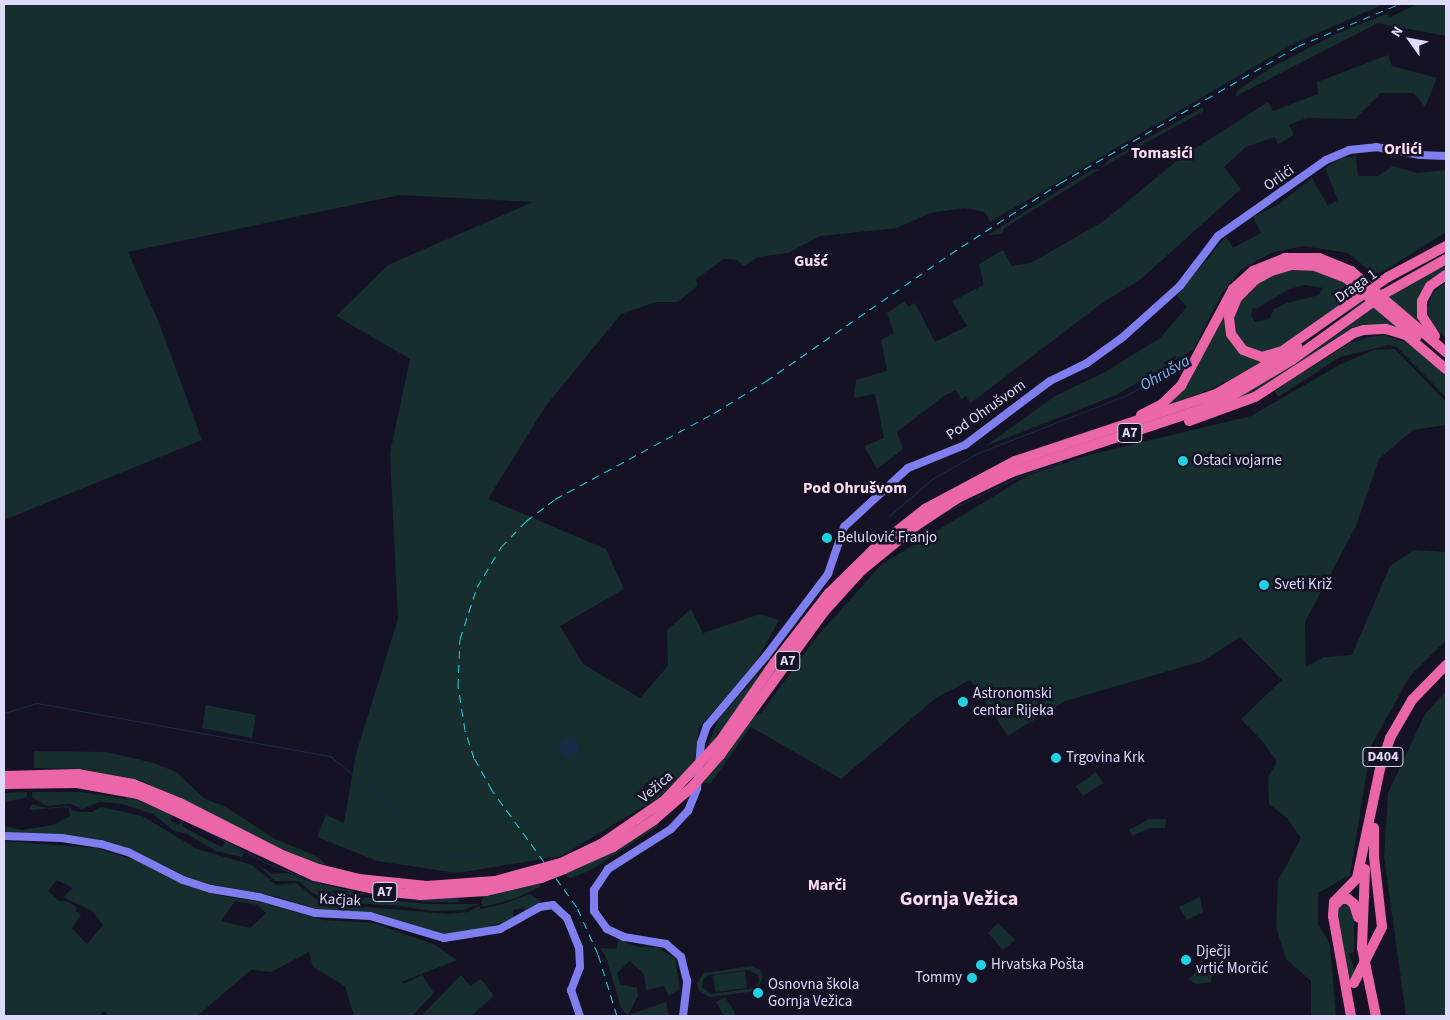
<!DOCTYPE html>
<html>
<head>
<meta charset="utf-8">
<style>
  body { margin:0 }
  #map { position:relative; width:1450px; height:1020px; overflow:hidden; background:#151225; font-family:"Source Sans 3",sans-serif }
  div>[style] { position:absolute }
  .green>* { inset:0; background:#162e2d }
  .water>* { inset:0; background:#172c49 }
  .round { border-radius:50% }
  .stream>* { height:1px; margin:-0.5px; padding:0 0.5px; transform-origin:0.5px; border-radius:0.5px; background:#172c49 }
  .secondary>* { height:8px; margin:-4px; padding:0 4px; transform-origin:4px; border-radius:4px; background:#7f7eee }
  .highway>* { height:10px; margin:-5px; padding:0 5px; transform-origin:5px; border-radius:5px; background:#ea66a8 }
  .rail>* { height:1px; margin-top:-0.5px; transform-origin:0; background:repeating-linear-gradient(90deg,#20d2e1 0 8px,transparent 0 14px) }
  .highway-bridge>* { height:10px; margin:-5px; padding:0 5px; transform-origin:5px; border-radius:5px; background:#ea66a8 }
  .dots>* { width:14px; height:14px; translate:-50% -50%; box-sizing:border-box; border:2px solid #151225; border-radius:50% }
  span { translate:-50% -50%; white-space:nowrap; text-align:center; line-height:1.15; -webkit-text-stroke:5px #151225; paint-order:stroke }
  .shield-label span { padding:1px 4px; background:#151225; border:1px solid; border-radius:4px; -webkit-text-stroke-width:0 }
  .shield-label { font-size:14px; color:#dedbfa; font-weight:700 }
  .street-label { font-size:15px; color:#dedbfa }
  .poi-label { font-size:15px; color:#dedbfa }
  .left { translate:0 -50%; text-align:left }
  .right { translate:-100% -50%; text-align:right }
  .neighbourhood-label { font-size:16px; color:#faddf0; font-weight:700 }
  .water-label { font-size:16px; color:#77b8ed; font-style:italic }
  .district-label { font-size:20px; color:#faddf0; font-weight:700 }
  .frame { position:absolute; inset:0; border:5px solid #dedbfa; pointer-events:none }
  .north { position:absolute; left:1385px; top:15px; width:50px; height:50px; -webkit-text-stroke:4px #151225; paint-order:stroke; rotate:302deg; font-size:14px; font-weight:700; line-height:20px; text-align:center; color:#dedbfa }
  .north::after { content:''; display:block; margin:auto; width:18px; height:22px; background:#dedbfa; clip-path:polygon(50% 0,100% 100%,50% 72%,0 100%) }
</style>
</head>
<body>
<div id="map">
  <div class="green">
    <div style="clip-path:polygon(4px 4px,1384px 4px,1293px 44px,990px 222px,985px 212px,965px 208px,930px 213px,897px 228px,820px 236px,788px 253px,758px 257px,744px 266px,737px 260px,724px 259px,696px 279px,697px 286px,678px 302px,656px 302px,621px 314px,545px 407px,488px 499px,606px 549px,624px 589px,560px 626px,583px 664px,640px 698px,668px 666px,667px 630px,691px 609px,703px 633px,760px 614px,779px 620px,757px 660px,699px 728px,694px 765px,658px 798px,561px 856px,457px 873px,377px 861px,317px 837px,326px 815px,344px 823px,356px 754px,398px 619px,390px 453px,410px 359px,336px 316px,388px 265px,533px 202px,400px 195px,128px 252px,159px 323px,202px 440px,4px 520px)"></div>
    <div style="clip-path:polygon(1418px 4px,1446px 4px,1446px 36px,1378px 23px,1236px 96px,1237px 91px,1272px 67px,1334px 35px,1388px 13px,1390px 17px)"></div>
    <div style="clip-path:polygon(1388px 55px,1392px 66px,1437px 78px,1425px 107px,1414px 93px,1381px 93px,1355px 119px,1307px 118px,1289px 125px,1294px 135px,1278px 144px,1275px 137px,1246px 147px,1224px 167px,1241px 189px,1141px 279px,1102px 303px,971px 403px,966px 396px,961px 399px,956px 390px,944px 396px,897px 432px,903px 449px,877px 469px,864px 446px,884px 438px,875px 394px,854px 398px,856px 380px,887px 371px,881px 340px,894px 333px,887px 313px,905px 301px,908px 307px,915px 303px,935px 342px,967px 326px,952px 301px,984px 285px,979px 264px,1003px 250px,1012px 266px,1031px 263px,1104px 221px,1180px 158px,1268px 102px,1273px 111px,1318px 94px,1317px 82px)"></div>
    <div style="clip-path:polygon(1203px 107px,1204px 111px,1111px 162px,1100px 169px,1004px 228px,1002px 234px,988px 235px,1091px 170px,1100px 169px,1109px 160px)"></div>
    <div style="clip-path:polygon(1356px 156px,1358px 176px,1378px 176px,1393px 166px,1417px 173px,1446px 170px,1446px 232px,1376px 276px,1348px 253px,1303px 246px,1271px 253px,1242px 269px,1222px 293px,1193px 350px,1116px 395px,986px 446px,1055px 396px,1105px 372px,1160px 338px,1187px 307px,1177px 296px,1226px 236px,1233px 248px,1261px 233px,1253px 217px,1279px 204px,1312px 178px,1328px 206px,1338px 200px,1325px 168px,1341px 158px)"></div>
    <div style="clip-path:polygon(evenodd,1443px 265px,1446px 266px,1446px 271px,1435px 277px,1420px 318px,1422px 327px,1401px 307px,1390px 320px,1403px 329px,1375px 326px,1263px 389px,1212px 410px,1287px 369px,1362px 315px,1340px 307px,1263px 363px,1211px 389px,1168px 405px,1190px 380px,1219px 321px,1263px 279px,1288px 270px,1304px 268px,1329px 273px,1355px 289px,1366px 276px,1389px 296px,1443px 265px,1305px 285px,1323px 288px,1319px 295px,1287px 303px,1274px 309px,1269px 319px,1255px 322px,1251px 315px,1253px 307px,1256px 309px,1289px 289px,1305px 285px)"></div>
    <div style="clip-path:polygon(1446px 282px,1446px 338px,1430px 323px,1427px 308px,1433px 293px)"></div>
    <div style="clip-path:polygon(1382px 335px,1409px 343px,1446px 375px,1446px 397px,1397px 347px,1389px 345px,1340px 357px,1278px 397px,1275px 391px,1349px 343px)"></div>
    <div style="clip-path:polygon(1395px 349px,1446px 402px,1446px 425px,1413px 430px,1379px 459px,1356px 526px,1305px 622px,1306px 667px,1324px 657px,1352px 655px,1390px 566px,1414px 550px,1446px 552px,1446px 640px,1410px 676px,1371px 746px,1350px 875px,1318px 893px,1318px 924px,1330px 944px,1336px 1016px,1311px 1016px,1311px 981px,1286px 959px,1276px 927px,1278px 881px,1301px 838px,1287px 818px,1269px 804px,1268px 777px,1277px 762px,1264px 743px,1241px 719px,1282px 680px,1240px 637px,1203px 661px,1065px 701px,1008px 736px,970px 680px,936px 698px,841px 779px,751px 727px,710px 784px,703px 782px,751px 719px,762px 712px,814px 640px,882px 564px,1027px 476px,1085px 456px,1251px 416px,1339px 365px,1374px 350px)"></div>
    <div style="clip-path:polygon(770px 660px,721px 733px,716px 730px,717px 738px,705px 753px,718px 720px)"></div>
    <div style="clip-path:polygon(1446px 691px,1446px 1016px,1406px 1016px,1384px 856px,1388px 793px,1425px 714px)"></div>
    <div style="clip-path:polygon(206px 705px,256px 715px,252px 738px,202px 728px)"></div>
    <div style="clip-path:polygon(34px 751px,106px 752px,154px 763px,176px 772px,205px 799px,224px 806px,275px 839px,316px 856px,325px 863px,324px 866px,262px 842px,140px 780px,81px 769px,34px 768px)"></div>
    <div style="clip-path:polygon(1096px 772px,1103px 783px,1083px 796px,1076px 786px)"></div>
    <div style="clip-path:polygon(27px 792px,27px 797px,4px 803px,4px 793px)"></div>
    <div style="clip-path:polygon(32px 792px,80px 792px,136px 800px,173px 815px,170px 821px,179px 825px,182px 819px,182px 826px,213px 843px,222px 847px,225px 842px,244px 853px,242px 857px,216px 851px,187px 834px,174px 831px,153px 814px,123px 804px,99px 802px,82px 809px,70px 804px,46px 806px,32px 797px)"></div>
    <div style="clip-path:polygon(32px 804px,47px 808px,69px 806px,73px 811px,83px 812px,92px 812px,101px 807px,142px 816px,197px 849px,252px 865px,276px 885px,296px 883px,316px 899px,331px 904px,448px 914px,468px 912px,479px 906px,481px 909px,503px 904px,530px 894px,541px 901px,525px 913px,524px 908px,513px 910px,514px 918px,471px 933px,439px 935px,370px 912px,327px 912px,274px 896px,198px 882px,128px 848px,107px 842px,61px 835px,4px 833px,4px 826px,22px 830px,53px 825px,70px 816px,69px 807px,29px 810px)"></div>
    <div style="clip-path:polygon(1149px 819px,1166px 819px,1165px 828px,1150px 828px,1132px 836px,1129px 830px)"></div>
    <div style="clip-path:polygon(661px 820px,657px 827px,589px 871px,571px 878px,567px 877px,566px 873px,613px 851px)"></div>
    <div style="clip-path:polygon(evenodd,4px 841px,96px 848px,138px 861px,167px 877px,212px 894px,260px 902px,323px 920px,374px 923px,435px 945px,457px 960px,401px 982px,403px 984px,422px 975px,434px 993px,412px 1016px,354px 1016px,345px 986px,313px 967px,309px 952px,271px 972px,251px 970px,197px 1016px,109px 1016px,104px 1011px,99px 1016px,4px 1016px,4px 841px,57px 880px,73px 888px,63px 897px,92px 911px,103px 925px,87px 944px,72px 928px,81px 915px,76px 911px,77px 908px,69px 902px,59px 901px,48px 891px,57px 880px,4px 841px,235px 901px,257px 905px,266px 913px,250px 928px,221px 921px,235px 901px)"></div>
    <div style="clip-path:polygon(257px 864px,272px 874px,287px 873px,311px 882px,362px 893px,392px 897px,458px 898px,459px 902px,425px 902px,369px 894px,353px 895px,362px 897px,426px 904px,479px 904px,463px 910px,432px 911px,402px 906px,333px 902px,312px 893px,299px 881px,275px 881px)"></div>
    <div style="clip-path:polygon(541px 882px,540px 887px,516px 898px,483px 907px,481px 903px,484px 895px)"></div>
    <div style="clip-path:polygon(1200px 897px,1203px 912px,1187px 920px,1179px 907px)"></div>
    <div style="clip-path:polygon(1342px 903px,1348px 903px,1354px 913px,1354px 952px,1349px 954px,1355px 971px,1349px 985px,1337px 910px)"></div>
    <div style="clip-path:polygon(998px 923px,1015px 940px,1003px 950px,988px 933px)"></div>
    <div style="clip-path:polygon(619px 940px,638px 947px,657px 947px,675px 958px,680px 989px,669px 996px,664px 986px,646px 990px,644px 974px,630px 961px,617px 973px,620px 984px,637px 988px,638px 996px,628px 1015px,666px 1002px,669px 1016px,628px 1016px,621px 1008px,606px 957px,600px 948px,616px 949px)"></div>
    <div style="clip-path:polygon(evenodd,751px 966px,760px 970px,763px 976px,757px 991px,710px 997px,699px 991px,697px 983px,704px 973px,751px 966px,748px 970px,758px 975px,759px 982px,754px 988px,711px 994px,702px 987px,703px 980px,708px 975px,748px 970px)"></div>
    <div style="clip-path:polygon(1200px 967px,1212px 974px,1211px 982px,1197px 984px,1188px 980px)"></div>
    <div style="clip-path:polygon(745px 971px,747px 988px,715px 992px,713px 975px)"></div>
    <div style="clip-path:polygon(461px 975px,470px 986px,481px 979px,494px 996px,471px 1016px,421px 1016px)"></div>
    <div style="clip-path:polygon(725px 997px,736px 1014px,732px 1016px,724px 1016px,716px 1002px)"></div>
  </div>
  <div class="water">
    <div class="round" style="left:559px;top:737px;width:20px;height:20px"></div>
  </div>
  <div class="stream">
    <div style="left:1388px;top:195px;width:14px;rotate:60deg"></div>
    <div style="left:1395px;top:207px;width:23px;rotate:41deg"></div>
    <div style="left:1412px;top:222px;width:18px;rotate:61deg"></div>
    <div style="left:1421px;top:238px;width:14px;rotate:78deg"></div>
    <div style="left:1431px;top:273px;width:11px"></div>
    <div style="left:1391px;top:299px;width:8px;rotate:-45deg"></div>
    <div style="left:1366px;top:313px;width:10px;rotate:-11deg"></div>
    <div style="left:1239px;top:336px;width:28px;rotate:-19deg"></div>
    <div style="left:1265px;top:327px;width:40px;rotate:-28deg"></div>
    <div style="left:1300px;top:308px;width:40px;rotate:-4.3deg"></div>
    <div style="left:1352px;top:340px;width:36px;rotate:-9deg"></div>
    <div style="left:1206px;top:349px;width:26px;rotate:-23deg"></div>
    <div style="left:1283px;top:385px;width:24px;rotate:-33deg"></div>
    <div style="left:947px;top:511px;width:79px;rotate:-25.6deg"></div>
    <div style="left:1018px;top:477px;width:46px;rotate:-18.8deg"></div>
    <div style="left:889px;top:516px;width:57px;rotate:-40.7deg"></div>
    <div style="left:932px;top:479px;width:53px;rotate:-29.5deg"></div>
    <div style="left:978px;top:453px;width:160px;rotate:-21.3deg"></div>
    <div style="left:1127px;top:395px;width:73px;rotate:-30.4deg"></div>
    <div style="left:4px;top:713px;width:34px;rotate:-17deg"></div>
    <div style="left:37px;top:703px;width:298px;rotate:10.3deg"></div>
    <div style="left:330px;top:756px;width:155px;rotate:39.2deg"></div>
    <div style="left:450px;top:854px;width:18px;rotate:6deg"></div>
    <div style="left:468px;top:856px;width:23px;rotate:-13deg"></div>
    <div style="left:126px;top:797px;width:16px;rotate:14deg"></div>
    <div style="left:206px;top:831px;width:66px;rotate:28.1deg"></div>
    <div style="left:264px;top:862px;width:61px;rotate:21.1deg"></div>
  </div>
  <div class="secondary">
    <div style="left:4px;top:836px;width:58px;rotate:2deg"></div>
    <div style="left:62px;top:838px;width:39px;rotate:9deg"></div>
    <div style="left:101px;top:844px;width:28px;rotate:17deg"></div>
    <div style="left:128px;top:852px;width:62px;rotate:27deg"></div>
    <div style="left:183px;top:880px;width:29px;rotate:18deg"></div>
    <div style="left:211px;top:889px;width:49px;rotate:9.5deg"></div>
    <div style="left:259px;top:897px;width:58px;rotate:15.9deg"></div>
    <div style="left:315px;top:913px;width:55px;rotate:3.1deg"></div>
    <div style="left:370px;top:916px;width:77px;rotate:16.6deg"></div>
    <div style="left:444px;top:938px;width:57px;rotate:-9.1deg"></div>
    <div style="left:500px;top:929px;width:46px;rotate:-28.8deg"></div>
    <div style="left:540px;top:907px;width:13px;rotate:-9deg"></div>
    <div style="left:553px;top:905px;width:19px;rotate:43deg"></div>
    <div style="left:567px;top:918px;width:31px;rotate:68deg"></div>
    <div style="left:579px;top:947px;width:20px;rotate:87deg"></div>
    <div style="left:580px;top:967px;width:25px;rotate:111deg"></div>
    <div style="left:571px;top:990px;width:28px;rotate:71deg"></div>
    <div style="left:683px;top:1016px;width:35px;rotate:-83deg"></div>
    <div style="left:687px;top:981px;width:25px;rotate:-104deg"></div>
    <div style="left:681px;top:957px;width:20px;rotate:-139deg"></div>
    <div style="left:666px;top:944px;width:43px;rotate:-170.5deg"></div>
    <div style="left:624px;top:937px;width:19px;rotate:-155deg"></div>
    <div style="left:607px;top:929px;width:22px;rotate:-126deg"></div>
    <div style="left:594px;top:911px;width:21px;rotate:-90deg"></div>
    <div style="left:594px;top:890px;width:25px;rotate:-56deg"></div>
    <div style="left:608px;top:869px;width:75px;rotate:-32.4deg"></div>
    <div style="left:671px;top:829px;width:25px;rotate:-47deg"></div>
    <div style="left:688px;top:811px;width:24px;rotate:-68deg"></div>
    <div style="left:697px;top:789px;width:46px;rotate:-85deg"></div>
    <div style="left:701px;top:743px;width:18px;rotate:-71deg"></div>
    <div style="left:707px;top:726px;width:92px;rotate:-49.9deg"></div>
    <div style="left:766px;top:656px;width:103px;rotate:-52.9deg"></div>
    <div style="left:828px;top:574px;width:50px;rotate:-71.2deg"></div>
    <div style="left:844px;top:527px;width:87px;rotate:-42.7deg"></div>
    <div style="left:908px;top:468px;width:61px;rotate:-22deg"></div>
    <div style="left:965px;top:445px;width:106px;rotate:-37deg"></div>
    <div style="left:1050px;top:381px;width:41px;rotate:-25.9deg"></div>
    <div style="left:1087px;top:363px;width:44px;rotate:-35.8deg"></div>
    <div style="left:1123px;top:337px;width:76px;rotate:-41.8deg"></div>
    <div style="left:1180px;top:286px;width:63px;rotate:-52.8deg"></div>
    <div style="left:1218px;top:236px;width:132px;rotate:-35.1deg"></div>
    <div style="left:1326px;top:160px;width:25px;rotate:-23deg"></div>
    <div style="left:1349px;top:150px;width:27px;rotate:-6deg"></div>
    <div style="left:1376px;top:147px;width:45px;rotate:10.3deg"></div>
    <div style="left:1420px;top:155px;width:26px;rotate:2deg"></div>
  </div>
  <div class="highway">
    <div style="left:1435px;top:336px;width:24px;rotate:-123deg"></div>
    <div style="left:1422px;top:316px;width:15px;rotate:-90deg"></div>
    <div style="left:1422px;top:301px;width:17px;rotate:-62deg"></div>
    <div style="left:1430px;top:286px;width:19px;rotate:-35deg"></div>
    <div style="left:1282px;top:351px;width:21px;rotate:163deg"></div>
    <div style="left:1262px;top:357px;width:20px;rotate:-160deg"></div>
    <div style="left:1243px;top:350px;width:20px;rotate:-127deg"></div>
    <div style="left:1231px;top:334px;width:17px;rotate:-97deg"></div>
    <div style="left:1229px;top:317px;width:21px;rotate:-67deg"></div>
    <div style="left:1237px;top:298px;width:25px;rotate:-45deg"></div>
    <div style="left:1255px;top:280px;width:18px;rotate:-29deg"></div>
    <div style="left:1271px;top:271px;width:22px;rotate:-16deg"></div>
    <div style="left:1292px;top:265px;width:23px;rotate:2deg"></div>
    <div style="left:1315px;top:266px;width:33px;rotate:21deg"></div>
    <div style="left:1346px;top:278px;width:92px;rotate:40.1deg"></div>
    <div style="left:1141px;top:415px;width:22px;rotate:-27deg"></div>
    <div style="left:1161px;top:405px;width:28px;rotate:-44deg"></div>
    <div style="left:1181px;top:386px;width:110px;rotate:-61.8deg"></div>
    <div style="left:1233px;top:289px;width:27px;rotate:-42deg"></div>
    <div style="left:1253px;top:271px;width:35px;rotate:-22deg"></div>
    <div style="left:1285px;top:258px;width:34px"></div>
    <div style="left:1319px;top:258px;width:35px;rotate:22deg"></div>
    <div style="left:1351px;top:271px;width:125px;rotate:40.5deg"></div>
    <div style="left:1189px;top:421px;width:70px;rotate:-20deg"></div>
    <div style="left:1255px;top:397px;width:118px;rotate:-32.9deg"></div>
    <div style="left:1354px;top:333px;width:10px;rotate:-17deg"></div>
    <div style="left:1364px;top:330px;width:22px;rotate:-3deg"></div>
    <div style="left:1386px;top:329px;width:21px;rotate:17deg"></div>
    <div style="left:1406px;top:335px;width:52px;rotate:40.4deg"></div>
    <div style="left:720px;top:741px;width:96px;rotate:-55.2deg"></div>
    <div style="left:775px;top:662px;width:88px;rotate:-52deg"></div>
    <div style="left:829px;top:593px;width:62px;rotate:-44.3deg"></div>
    <div style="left:873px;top:550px;width:66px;rotate:-38.3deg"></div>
    <div style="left:925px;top:509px;width:102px;rotate:-28.1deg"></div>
    <div style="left:1015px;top:461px;width:212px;rotate:-18.4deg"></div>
    <div style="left:1216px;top:394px;width:94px;rotate:-30.1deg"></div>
    <div style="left:720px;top:755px;width:175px;rotate:-54deg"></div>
    <div style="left:823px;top:613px;width:57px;rotate:-47.9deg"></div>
    <div style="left:861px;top:571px;width:72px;rotate:-39.4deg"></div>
    <div style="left:917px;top:525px;width:49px;rotate:-33.4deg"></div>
    <div style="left:958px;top:498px;width:60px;rotate:-25.7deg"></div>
    <div style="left:1012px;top:472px;width:198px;rotate:-18.3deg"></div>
    <div style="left:1200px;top:410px;width:38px;rotate:-25deg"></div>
    <div style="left:1235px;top:394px;width:66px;rotate:-30.8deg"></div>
    <div style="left:4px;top:776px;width:74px;rotate:-1.5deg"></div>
    <div style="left:78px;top:774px;width:56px;rotate:10.3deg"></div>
    <div style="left:133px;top:784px;width:51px;rotate:22deg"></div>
    <div style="left:180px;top:803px;width:114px;rotate:27deg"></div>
    <div style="left:282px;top:855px;width:40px;rotate:21deg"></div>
    <div style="left:319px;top:869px;width:41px;rotate:14deg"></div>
    <div style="left:359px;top:879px;width:68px;rotate:5.9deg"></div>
    <div style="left:427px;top:886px;width:68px;rotate:-4.2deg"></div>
    <div style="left:4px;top:784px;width:73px;rotate:-0.8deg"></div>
    <div style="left:77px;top:783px;width:62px;rotate:10.2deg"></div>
    <div style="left:138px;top:794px;width:195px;rotate:24.9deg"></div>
    <div style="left:315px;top:876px;width:75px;rotate:12.4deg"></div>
    <div style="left:388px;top:892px;width:32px;rotate:5deg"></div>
    <div style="left:420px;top:895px;width:66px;rotate:-3.5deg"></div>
    <div style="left:486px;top:891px;width:57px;rotate:-13.3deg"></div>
    <div style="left:1374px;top:828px;width:29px;rotate:90deg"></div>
    <div style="left:561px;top:863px;width:44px;rotate:-25.4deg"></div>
    <div style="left:564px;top:869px;width:54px;rotate:-24.2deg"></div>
    <div style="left:613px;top:847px;width:49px;rotate:-33.4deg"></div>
    <div style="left:1365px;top:869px;width:79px;rotate:92.2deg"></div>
    <div style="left:1362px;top:948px;width:69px;rotate:78.4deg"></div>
    <div style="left:1335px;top:905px;width:8px;rotate:-45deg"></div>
    <div style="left:1341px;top:899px;width:7px"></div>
    <div style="left:1348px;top:899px;width:8px;rotate:40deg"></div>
    <div style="left:1354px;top:904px;width:14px;rotate:73deg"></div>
    <div style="left:1351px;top:1016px;width:102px;rotate:-100.2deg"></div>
    <div style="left:1333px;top:916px;width:14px;rotate:-86deg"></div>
    <div style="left:1334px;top:902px;width:33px;rotate:-46deg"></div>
    <div style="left:1357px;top:878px;width:111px;rotate:-78.1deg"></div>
    <div style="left:1380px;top:769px;width:33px;rotate:-72deg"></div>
    <div style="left:1390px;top:738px;width:44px;rotate:-59.9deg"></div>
    <div style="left:1412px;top:700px;width:49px;rotate:-45.8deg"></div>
  </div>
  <div class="rail">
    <div style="left:617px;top:1016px;width:65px;rotate:-107deg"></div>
    <div style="left:598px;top:954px;width:51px;rotate:-114.1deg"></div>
    <div style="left:577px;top:907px;width:145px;rotate:-126deg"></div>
    <div style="left:492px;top:790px;width:37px;rotate:-119deg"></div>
    <div style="left:474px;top:758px;width:29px;rotate:-108deg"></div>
    <div style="left:465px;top:730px;width:45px;rotate:-99deg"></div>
    <div style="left:458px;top:686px;width:47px;rotate:-87.6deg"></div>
    <div style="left:460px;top:639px;width:55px;rotate:-71.9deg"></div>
    <div style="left:477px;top:587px;width:47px;rotate:-59deg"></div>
    <div style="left:501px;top:547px;width:36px;rotate:-46deg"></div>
    <div style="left:526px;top:521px;width:36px;rotate:-37deg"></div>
    <div style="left:555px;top:499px;width:181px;rotate:-28.4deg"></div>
    <div style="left:714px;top:413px;width:61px;rotate:-31.6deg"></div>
    <div style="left:766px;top:381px;width:224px;rotate:-34.6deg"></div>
    <div style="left:950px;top:254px;width:131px;rotate:-32.8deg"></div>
    <div style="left:1060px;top:183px;width:275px;rotate:-29.9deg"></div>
    <div style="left:1298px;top:46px;width:109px;rotate:-22.6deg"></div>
  </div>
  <div class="highway-bridge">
    <div style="left:1285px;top:349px;width:126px;rotate:-35deg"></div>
    <div style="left:1388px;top:277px;width:66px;rotate:-28.1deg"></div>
    <div style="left:1292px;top:360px;width:113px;rotate:-35.7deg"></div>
    <div style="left:1384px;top:294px;width:71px;rotate:-29.4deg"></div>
    <div style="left:654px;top:820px;width:50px;rotate:-41deg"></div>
    <div style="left:692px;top:787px;width:43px;rotate:-48.8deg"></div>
    <div style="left:601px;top:844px;width:78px;rotate:-34.5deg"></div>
    <div style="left:665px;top:800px;width:81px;rotate:-47deg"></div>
    <div style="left:541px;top:878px;width:25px;rotate:-21deg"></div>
    <div style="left:495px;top:881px;width:68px;rotate:-15.3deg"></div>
    <div style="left:1354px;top:983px;width:63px;rotate:-63.4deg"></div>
    <div style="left:1382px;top:927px;width:70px;rotate:-96.5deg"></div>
  </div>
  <div class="dots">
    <div style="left:1183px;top:461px;background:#20d2e1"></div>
    <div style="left:827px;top:538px;background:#20d2e1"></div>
    <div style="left:1264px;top:585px;background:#20d2e1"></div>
    <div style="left:963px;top:702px;background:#20d2e1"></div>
    <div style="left:1056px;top:758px;background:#20d2e1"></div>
    <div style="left:1186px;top:960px;background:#20d2e1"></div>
    <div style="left:981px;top:965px;background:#20d2e1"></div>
    <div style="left:972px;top:978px;background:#20d2e1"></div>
    <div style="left:758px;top:993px;background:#20d2e1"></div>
  </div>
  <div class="shield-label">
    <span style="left:1130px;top:433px">A7</span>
    <span style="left:788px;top:661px">A7</span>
    <span style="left:1383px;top:757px">D404</span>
    <span style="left:385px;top:892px">A7</span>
  </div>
  <div class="street-label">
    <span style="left:1279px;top:178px;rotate:-35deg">Orlići</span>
    <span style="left:1356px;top:286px;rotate:-35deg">Draga 1</span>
    <span style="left:986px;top:410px;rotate:-35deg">Pod Ohrušvom</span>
    <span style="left:656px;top:787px;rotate:-41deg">Vežica</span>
    <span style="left:340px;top:900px;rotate:3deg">Kačjak</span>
  </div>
  <div class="poi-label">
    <span class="left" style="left:1193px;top:461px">Ostaci vojarne</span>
    <span class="left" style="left:837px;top:538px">Belulović Franjo</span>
    <span class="left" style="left:1274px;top:585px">Sveti Križ</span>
    <span class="left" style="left:973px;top:702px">Astronomski<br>centar Rijeka</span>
    <span class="left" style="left:1066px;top:758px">Trgovina Krk</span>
    <span class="left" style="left:1196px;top:960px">Dječji<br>vrtić Morčić</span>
    <span class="left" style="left:991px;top:965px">Hrvatska Pošta</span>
    <span class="right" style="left:962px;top:978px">Tommy</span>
    <span class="left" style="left:768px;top:993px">Osnovna škola<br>Gornja Vežica</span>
  </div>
  <div class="neighbourhood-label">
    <span style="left:1403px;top:149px">Orlići</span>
    <span style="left:1162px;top:153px">Tomasići</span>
    <span style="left:811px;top:261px">Gušć</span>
    <span style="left:855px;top:488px">Pod Ohrušvom</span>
    <span style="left:827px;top:885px">Marči</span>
  </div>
  <div class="water-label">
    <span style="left:1165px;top:373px;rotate:-30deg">Ohrušva</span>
  </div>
  <div class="district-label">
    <span style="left:959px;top:899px">Gornja Vežica</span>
  </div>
  <div class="frame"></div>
  <div class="north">N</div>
</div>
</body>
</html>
